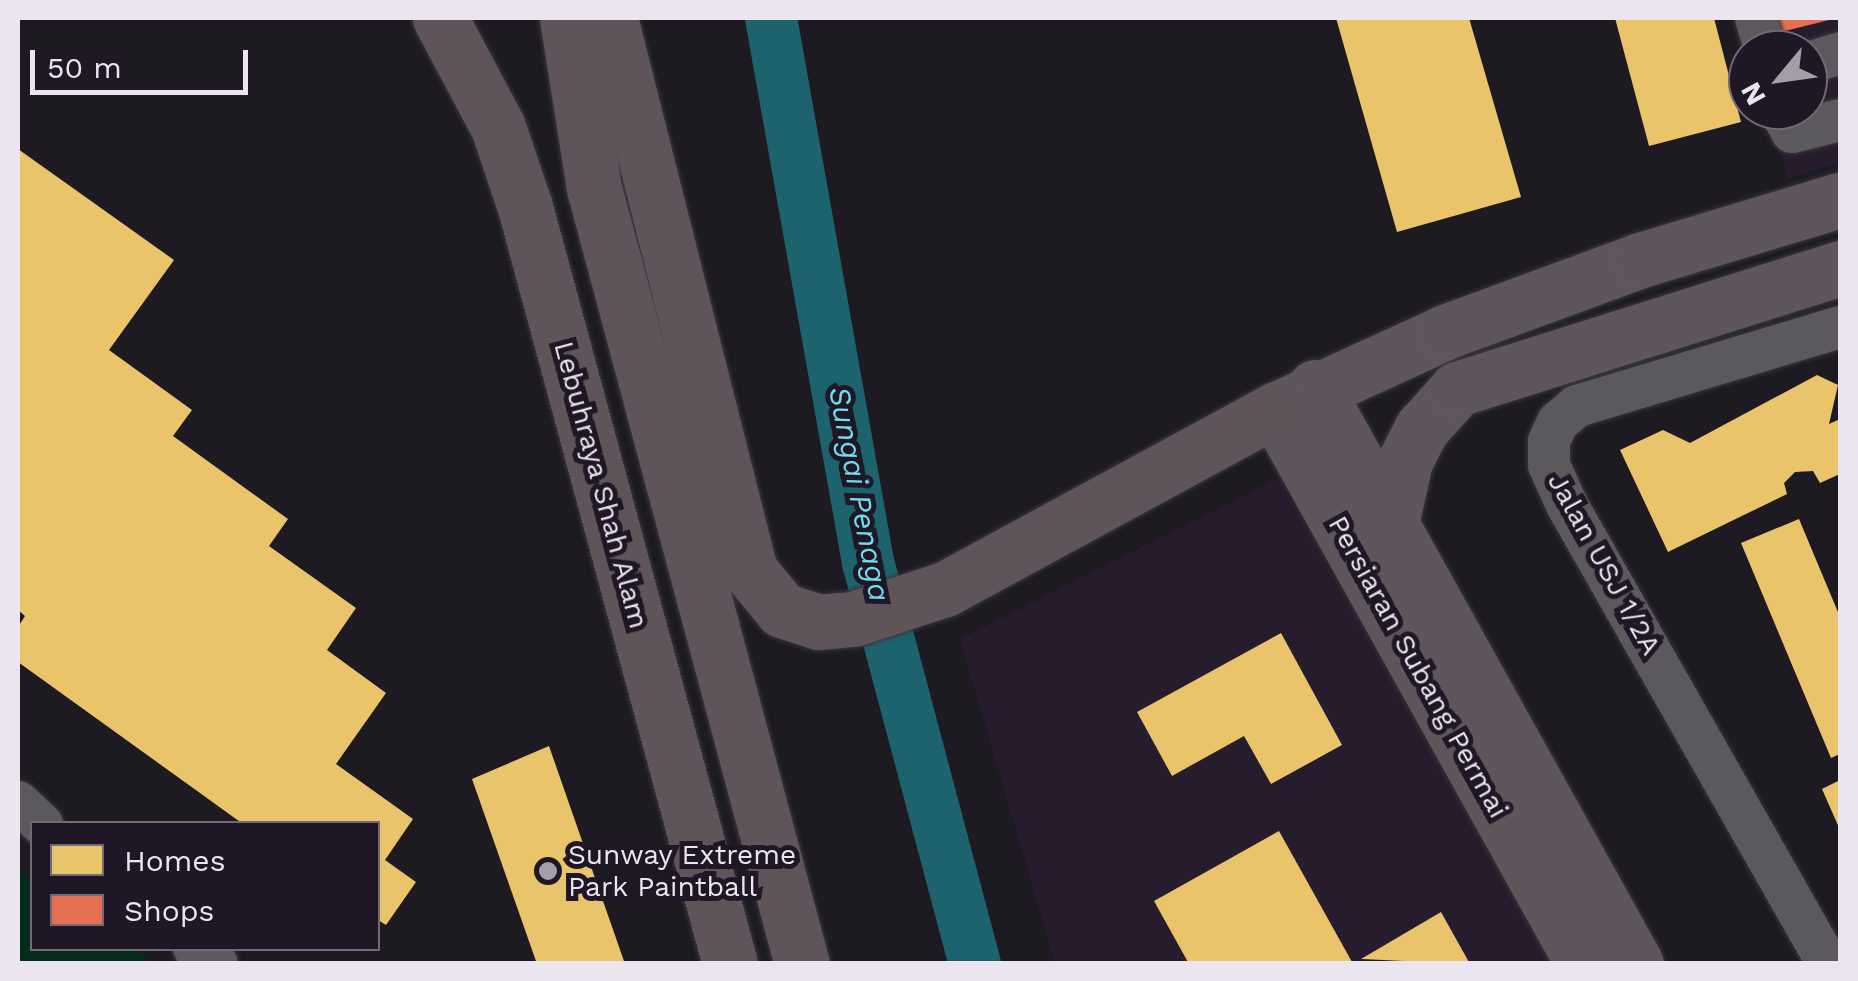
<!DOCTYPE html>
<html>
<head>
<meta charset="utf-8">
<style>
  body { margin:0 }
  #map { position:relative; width:1858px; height:981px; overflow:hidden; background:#1e1a22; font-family:"Work Sans",sans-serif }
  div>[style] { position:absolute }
  .built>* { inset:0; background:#271c2e }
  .green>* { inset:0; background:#042b1c }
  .homes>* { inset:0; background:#e9c46a }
  .shops>* { inset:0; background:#e76f51 }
  .river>* { height:52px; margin:-26px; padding:0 26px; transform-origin:26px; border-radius:26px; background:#1c636e }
  .roads { filter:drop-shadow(0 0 2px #39363c) drop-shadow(0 0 2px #39363c) }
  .minor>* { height:42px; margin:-21px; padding:0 21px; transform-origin:21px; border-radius:21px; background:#5b585e }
  .major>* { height:55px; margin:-27.5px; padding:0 27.5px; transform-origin:27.5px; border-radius:27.5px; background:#5f565d }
  .highway>* { height:55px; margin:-27.5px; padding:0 27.5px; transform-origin:27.5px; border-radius:27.5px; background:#5e5459 }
  .dots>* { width:28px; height:28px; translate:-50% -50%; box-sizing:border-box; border:5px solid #1f1725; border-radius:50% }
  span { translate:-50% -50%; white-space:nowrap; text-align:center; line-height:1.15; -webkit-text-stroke:10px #1f1725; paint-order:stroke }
  .street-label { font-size:28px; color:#eae5ef }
  .poi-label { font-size:28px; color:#eae5ef }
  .left { translate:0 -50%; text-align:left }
  .water-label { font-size:30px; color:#6fdef0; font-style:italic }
  .frame { position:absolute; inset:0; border:20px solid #eae5ef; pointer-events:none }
  .legend { position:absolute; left:30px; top:821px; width:350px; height:130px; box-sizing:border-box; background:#1f1725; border:2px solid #706976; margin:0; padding:12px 18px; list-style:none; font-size:30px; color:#eae5ef }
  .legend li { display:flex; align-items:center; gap:20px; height:50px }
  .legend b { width:50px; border:2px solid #706976 }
  .north { position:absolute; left:1728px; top:30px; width:100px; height:100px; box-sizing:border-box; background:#1f1725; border:2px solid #706976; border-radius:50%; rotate:241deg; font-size:28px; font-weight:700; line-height:40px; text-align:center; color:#eae5ef }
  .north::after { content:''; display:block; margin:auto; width:35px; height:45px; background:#a39ea7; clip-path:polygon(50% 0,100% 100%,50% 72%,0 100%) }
  .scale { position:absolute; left:30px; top:50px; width:218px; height:45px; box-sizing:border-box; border:5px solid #eae5ef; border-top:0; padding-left:12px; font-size:30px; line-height:35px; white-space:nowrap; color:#eae5ef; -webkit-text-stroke:8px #1f1725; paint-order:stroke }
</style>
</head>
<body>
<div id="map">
  <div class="built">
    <div style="clip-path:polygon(1745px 18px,1840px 18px,1840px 163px,1787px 179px,1769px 110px,1808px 110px,1808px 50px,1754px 50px)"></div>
    <div style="clip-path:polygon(1278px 478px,1550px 963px,1055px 963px,960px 639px)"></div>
  </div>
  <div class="green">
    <div style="clip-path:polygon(18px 869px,32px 882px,32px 948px,133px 949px,157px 963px,18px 963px)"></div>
  </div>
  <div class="homes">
    <div style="clip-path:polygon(1336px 18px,1469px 18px,1521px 197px,1397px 232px)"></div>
    <div style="clip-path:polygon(1615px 18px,1714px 18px,1741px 122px,1649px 146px)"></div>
    <div style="clip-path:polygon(18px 149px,174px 260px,109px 350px,192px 410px,173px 436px,288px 519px,269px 546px,356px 608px,327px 650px,386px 693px,336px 764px,413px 819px,385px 860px,416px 882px,386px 925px,378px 920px,378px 824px,243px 824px,18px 662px,18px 627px,25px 616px,18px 610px)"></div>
    <div style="clip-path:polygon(1817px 375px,1838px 385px,1829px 424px,1840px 419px,1840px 474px,1820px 483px,1813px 471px,1795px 472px,1784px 483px,1787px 494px,1668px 552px,1620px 450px,1663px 430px,1690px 443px)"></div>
    <div style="clip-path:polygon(1799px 519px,1840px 617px,1840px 754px,1831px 758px,1741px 543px)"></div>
    <div style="clip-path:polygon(1281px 633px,1342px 745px,1271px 784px,1244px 736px,1172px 776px,1137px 712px)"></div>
    <div style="clip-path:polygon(549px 746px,625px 964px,537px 964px,472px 779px)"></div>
    <div style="clip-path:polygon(1840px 780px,1840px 830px,1822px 789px)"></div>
    <div style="clip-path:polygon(1279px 831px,1352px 962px,1189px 964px,1154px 901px)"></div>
    <div style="clip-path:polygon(1441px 912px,1470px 964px,1361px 959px)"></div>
  </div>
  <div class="shops">
    <div style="clip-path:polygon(1777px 18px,1832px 18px,1833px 19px,1781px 32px)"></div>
  </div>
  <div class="river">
    <div style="left:771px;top:18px;width:553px;rotate:79.89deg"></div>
    <div style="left:868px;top:562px;width:416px;rotate:75.1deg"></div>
  </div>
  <div class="roads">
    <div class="minor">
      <div style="left:1756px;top:18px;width:33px;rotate:74deg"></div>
      <div style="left:1808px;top:63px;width:34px;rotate:-17deg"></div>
      <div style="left:1780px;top:110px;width:25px;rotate:61deg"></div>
      <div style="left:1792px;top:132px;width:49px;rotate:-14deg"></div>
      <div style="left:18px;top:802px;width:33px;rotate:43deg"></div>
      <div style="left:194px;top:948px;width:28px;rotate:35deg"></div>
      <div style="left:1828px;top:964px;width:528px;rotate:-119.62deg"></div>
      <div style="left:1567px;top:505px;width:44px;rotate:-114.2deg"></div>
      <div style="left:1549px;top:465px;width:24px;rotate:-90deg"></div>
      <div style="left:1549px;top:441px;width:21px;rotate:-65deg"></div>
      <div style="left:1558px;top:422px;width:25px;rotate:-40deg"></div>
      <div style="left:1577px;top:406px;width:275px;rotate:-16.7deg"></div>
    </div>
    <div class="major">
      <div style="left:1315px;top:387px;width:660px;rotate:60.91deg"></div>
      <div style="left:1391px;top:524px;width:65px;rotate:-77.5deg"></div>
      <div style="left:1405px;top:461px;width:37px;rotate:-63deg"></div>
      <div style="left:1422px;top:428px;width:52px;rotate:-48.1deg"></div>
      <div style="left:1457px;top:389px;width:402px;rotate:-17.5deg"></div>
      <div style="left:1583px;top:964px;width:634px;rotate:-119.07deg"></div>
      <div style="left:1275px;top:410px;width:187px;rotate:-24.6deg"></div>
      <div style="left:1445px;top:332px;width:209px;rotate:-20.2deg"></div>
      <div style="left:1641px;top:260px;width:208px;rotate:-16.8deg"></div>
    </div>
    <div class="highway">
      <div style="left:440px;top:18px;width:123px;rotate:62deg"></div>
      <div style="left:498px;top:127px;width:84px;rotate:71.4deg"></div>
      <div style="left:525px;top:207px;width:784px;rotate:74.85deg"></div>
      <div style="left:567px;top:18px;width:172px;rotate:81deg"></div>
      <div style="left:594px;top:188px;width:803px;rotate:75deg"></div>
      <div style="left:610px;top:18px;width:570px;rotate:75.79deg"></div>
      <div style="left:750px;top:571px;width:50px;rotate:50.6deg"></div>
      <div style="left:782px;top:610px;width:38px;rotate:18deg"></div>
      <div style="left:818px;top:622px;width:35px;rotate:-5deg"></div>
      <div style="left:853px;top:619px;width:97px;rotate:-18.1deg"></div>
      <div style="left:945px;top:589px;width:375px;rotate:-28.5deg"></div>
    </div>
  </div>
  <div class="dots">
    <div style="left:548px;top:871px;background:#a39ea7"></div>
  </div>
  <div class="street-label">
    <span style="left:601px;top:485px;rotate:75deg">Lebuhraya Shah Alam</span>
    <span style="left:1604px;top:564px;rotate:61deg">Jalan USJ 1/2A</span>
    <span style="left:1418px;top:667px;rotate:61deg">Persiaran Subang Permai</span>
  </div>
  <div class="poi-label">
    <span class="left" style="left:568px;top:871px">Sunway Extreme<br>Park Paintball</span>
  </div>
  <div class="water-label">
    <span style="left:859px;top:494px;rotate:79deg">Sungai Penaga</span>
  </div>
  <div class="frame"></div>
  <ul class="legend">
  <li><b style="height:28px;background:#e9c46a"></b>Homes</li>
  <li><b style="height:28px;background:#e76f51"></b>Shops</li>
  </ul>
  <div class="north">N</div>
  <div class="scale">50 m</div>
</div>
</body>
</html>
